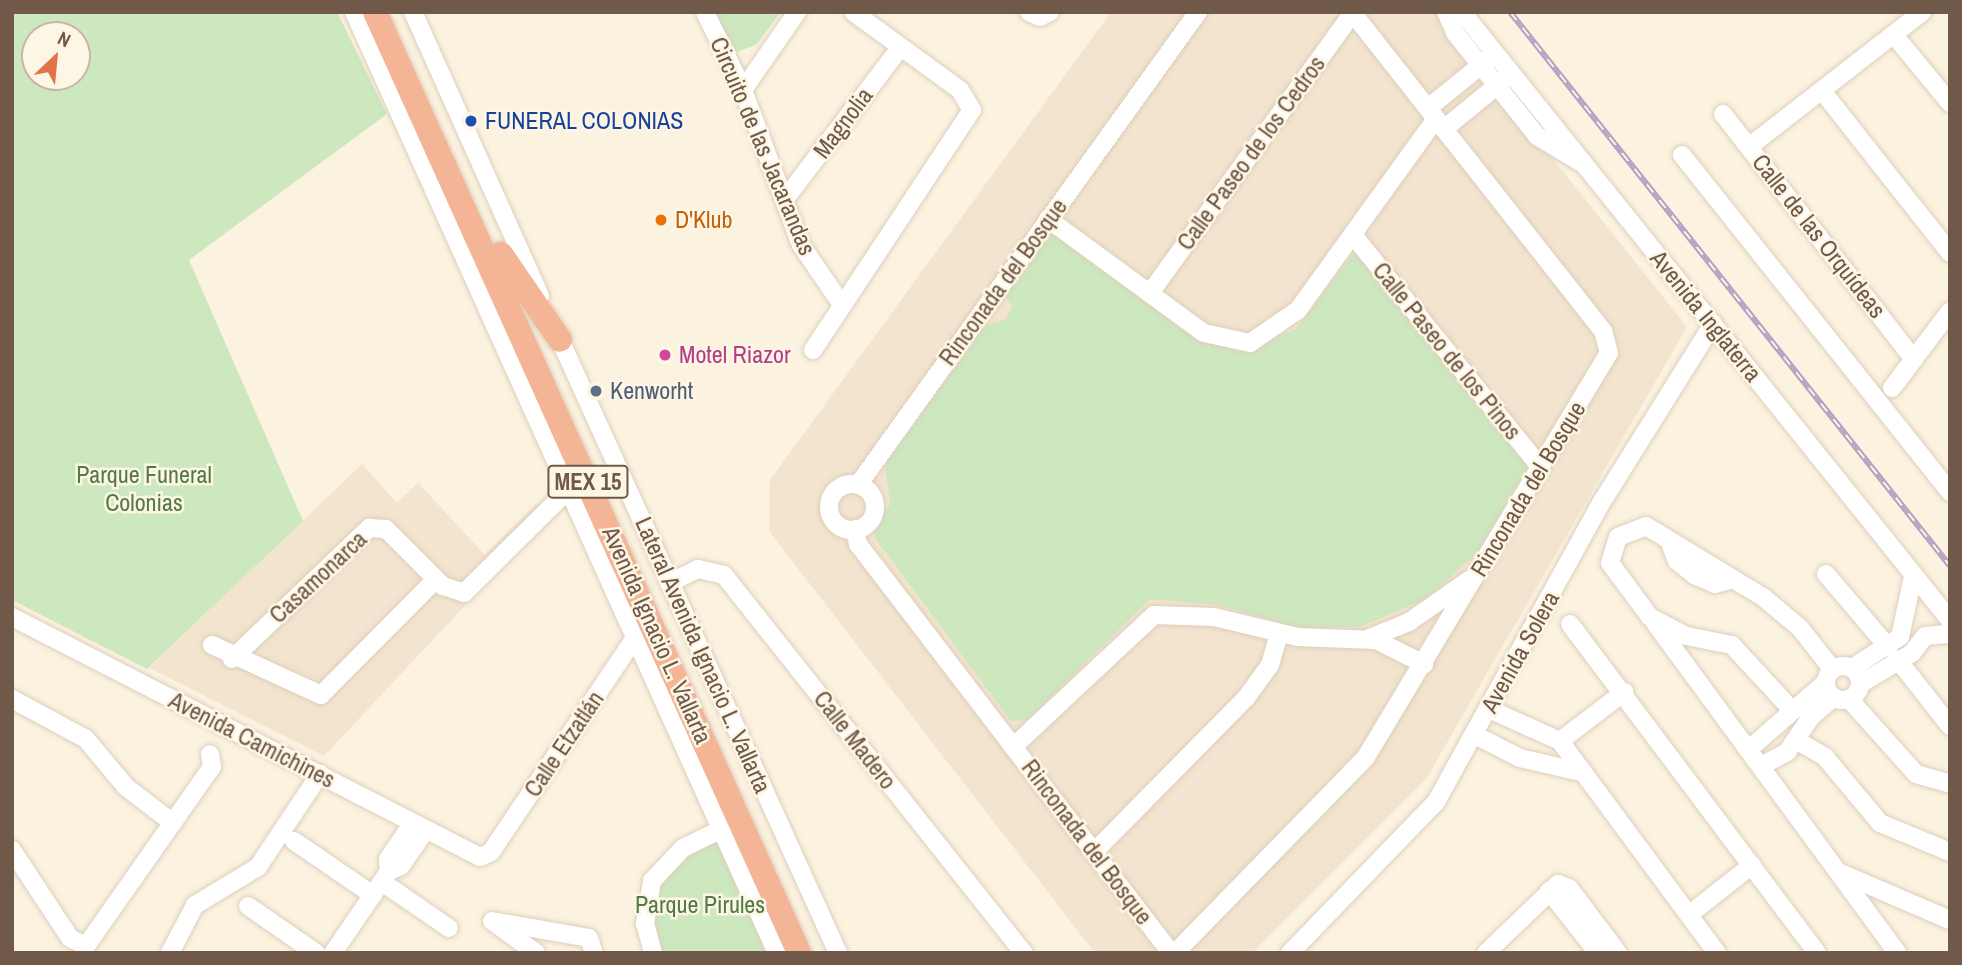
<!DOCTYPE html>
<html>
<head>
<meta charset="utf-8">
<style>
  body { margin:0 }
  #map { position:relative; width:1962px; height:965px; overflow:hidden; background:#fbf2df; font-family:"Archivo Narrow",sans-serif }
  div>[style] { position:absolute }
  .residential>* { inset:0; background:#f2e4ce }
  .green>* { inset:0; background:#cde7bf }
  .roads { filter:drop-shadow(0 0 2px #decebc) drop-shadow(0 0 2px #decebc) }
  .minor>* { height:18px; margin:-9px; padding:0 9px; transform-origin:9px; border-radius:9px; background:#fff }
  .minor>.ring { margin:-9px; padding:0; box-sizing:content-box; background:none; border:18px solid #fff; border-radius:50% }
  .highway>* { height:24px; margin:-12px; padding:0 12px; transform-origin:12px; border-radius:12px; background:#f4b597 }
  .rail>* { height:6px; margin-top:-3px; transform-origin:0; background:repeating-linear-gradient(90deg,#fef6e5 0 10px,#b49fc3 0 20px); box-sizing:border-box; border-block:2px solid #b49fc3 }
  .dots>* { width:19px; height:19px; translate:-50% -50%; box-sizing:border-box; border:4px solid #fef6e5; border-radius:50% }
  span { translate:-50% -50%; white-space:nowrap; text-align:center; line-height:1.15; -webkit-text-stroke:5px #fef6e5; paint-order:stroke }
  .shield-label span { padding:2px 5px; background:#fef6e5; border:2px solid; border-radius:5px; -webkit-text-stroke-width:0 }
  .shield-label { font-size:23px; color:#705948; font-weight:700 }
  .transit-label { font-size:24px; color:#164399 }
  .left { translate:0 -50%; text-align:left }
  .street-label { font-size:24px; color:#705948 }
  .food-label { font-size:24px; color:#c56008 }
  .hotel-label { font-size:24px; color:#b23c85 }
  .service-label { font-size:24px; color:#4e5e75 }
  .park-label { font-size:24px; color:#517b43 }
  .frame { position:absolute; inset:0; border:14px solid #705948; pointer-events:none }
  .north { position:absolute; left:21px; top:21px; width:70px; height:70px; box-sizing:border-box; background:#fef6e5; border:2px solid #c5b7a6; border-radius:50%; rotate:26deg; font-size:19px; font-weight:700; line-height:28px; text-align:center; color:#705948 }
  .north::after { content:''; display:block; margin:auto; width:24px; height:32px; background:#e27247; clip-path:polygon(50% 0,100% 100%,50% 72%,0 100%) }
</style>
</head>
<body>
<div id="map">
  <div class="residential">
    <div style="clip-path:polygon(1111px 12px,1436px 12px,1687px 327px,1426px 779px,1252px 953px,1095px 953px,769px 531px,770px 480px)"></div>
    <div style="clip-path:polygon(362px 464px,397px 503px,418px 483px,485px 555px,536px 504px,549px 516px,324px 756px,149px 668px)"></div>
  </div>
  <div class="green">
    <div style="clip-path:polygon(evenodd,12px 12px,337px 12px,387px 114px,189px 260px,303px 521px,147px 669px,12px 600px,12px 12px,35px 35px,77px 35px,77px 77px,35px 77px,35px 35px)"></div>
    <div style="clip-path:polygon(714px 12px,781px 12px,756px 45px,736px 52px)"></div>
    <div style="clip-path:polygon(1055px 229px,1204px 335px,1246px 348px,1295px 330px,1356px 251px,1530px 464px,1480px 550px,1426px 599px,1359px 627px,1299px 628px,1219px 605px,1150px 599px,1027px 720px,1011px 721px,875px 538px,875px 530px,890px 504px,885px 464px,985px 326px,1006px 319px,1012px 306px,1004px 294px)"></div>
    <div style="clip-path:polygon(719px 834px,772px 953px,663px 953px,654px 936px,657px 884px,670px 865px)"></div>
  </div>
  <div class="roads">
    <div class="minor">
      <div style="left:354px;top:12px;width:1032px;rotate:65.8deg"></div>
      <div style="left:413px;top:12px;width:311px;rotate:65.9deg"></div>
      <div style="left:705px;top:12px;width:87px;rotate:64deg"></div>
      <div style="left:743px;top:90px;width:165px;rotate:69.5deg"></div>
      <div style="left:801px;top:245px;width:69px;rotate:55.6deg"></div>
      <div style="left:1029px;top:12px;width:12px;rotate:24deg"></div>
      <div style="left:1040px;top:17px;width:11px;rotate:-27deg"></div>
      <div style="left:1446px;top:12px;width:24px;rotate:66deg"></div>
      <div style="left:1456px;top:34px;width:130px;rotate:51.5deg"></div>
      <div style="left:1537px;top:136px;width:50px;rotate:31.2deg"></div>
      <div style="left:1462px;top:12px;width:780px;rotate:51.25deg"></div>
      <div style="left:1894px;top:35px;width:88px;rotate:50.5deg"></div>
      <div style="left:743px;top:90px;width:95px;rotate:-55.3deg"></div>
      <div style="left:1823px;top:92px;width:205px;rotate:51.7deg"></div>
      <div style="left:1428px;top:108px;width:80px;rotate:-38.9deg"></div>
      <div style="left:1723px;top:114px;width:311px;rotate:52.1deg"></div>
      <div style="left:1444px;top:129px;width:80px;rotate:-39.4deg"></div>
      <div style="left:1750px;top:146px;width:218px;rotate:-37.9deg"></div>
      <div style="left:1682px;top:155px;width:431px;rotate:51.5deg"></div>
      <div style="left:785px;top:199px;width:191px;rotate:-52.7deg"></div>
      <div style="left:1048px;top:219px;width:193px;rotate:36.2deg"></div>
      <div style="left:1204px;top:333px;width:47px;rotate:12.3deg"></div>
      <div style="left:1250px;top:343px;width:58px;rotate:-34.5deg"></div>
      <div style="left:1298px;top:310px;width:236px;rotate:-54.2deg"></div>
      <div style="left:1353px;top:235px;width:299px;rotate:51.1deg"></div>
      <div style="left:1150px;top:293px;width:346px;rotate:-54.1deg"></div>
      <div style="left:556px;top:331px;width:683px;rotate:65.61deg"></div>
      <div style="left:813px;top:350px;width:288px;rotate:-56.5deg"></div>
      <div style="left:972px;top:110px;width:23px;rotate:-121deg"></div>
      <div style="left:960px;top:90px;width:132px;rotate:-143.9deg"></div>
      <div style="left:1892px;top:388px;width:96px;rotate:-53deg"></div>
      <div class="ring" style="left:829px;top:484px;width:28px;height:28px"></div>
      <div style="left:858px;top:485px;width:583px;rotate:-54.29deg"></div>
      <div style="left:855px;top:529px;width:15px;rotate:79deg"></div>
      <div style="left:858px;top:544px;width:515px;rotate:52.57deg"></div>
      <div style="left:1670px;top:543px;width:19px;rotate:69deg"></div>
      <div style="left:1677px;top:561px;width:22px;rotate:39deg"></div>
      <div style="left:1694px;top:575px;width:23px;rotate:23deg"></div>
      <div style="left:1715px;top:584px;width:16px;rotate:-15deg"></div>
      <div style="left:1826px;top:574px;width:97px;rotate:49.6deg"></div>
      <div style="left:669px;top:583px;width:32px;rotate:-26deg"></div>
      <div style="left:698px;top:569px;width:27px;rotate:13deg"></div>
      <div style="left:724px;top:575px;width:483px;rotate:51.6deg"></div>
      <div style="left:12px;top:617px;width:526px;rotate:27.15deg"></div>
      <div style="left:480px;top:857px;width:12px;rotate:-24deg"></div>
      <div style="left:491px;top:852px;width:260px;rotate:-56.1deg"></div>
      <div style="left:1655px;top:623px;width:409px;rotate:53.7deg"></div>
      <div style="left:1570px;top:624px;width:411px;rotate:53.1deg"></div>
      <div style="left:1367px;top:639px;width:45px;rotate:-22deg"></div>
      <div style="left:1409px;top:622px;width:73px;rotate:-35deg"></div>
      <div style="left:212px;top:645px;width:120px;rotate:24.6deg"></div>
      <div style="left:321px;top:695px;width:163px;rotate:-45.2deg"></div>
      <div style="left:232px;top:659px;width:190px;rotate:-43.7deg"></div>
      <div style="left:369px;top:528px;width:17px;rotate:3deg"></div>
      <div style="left:386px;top:529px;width:81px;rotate:45deg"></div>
      <div style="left:443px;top:586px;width:22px;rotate:18deg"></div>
      <div style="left:464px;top:593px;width:148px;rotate:-44.7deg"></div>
      <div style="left:1898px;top:660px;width:84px;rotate:51.8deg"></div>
      <div class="ring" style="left:1826px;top:666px;width:16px;height:16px"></div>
      <div style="left:1852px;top:668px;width:57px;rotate:-32.9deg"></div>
      <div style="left:1900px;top:637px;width:61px;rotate:-77.8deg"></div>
      <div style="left:1860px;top:684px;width:61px;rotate:-30.8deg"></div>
      <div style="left:1912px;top:653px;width:21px;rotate:-53deg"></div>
      <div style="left:1925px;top:636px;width:25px;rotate:-5deg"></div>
      <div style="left:12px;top:699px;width:84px;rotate:28.4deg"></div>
      <div style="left:86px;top:739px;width:62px;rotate:50.2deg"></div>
      <div style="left:126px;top:787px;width:59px;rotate:37.5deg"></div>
      <div style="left:1849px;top:699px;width:101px;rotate:48.2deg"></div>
      <div style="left:1916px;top:774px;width:35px;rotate:16deg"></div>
      <div style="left:1489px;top:709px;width:78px;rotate:24.3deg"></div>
      <div style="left:1560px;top:741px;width:264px;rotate:53.5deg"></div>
      <div style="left:1791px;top:709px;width:87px;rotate:-132.7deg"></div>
      <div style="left:1732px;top:645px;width:47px;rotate:-168.9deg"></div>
      <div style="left:1686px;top:636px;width:41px;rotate:-152.2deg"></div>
      <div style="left:1650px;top:617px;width:67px;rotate:-126.5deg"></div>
      <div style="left:1610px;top:563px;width:27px;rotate:-73deg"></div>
      <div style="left:1618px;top:537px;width:30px;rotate:-21deg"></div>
      <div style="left:1646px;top:526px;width:137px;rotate:31.3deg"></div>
      <div style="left:1763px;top:597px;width:48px;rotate:40deg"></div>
      <div style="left:1800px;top:628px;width:53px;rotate:51.8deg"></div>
      <div style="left:1475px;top:735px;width:51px;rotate:27.1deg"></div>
      <div style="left:1520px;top:758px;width:62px;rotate:13.1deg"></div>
      <div style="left:1796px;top:740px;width:34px;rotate:30deg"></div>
      <div style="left:1825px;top:757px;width:86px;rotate:50.2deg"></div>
      <div style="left:1880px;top:823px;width:76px;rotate:22.5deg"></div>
      <div style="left:1560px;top:741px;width:81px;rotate:-37.4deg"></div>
      <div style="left:1013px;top:747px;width:193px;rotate:-43.1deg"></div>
      <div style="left:1154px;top:615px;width:60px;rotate:1.9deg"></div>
      <div style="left:1214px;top:617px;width:85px;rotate:13.5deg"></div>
      <div style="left:1297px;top:637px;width:79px;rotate:2.2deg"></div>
      <div style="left:1376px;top:640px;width:54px;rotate:26.6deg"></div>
      <div style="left:1748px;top:750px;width:103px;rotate:-41.1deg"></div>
      <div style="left:1761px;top:766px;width:30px;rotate:-28deg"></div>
      <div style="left:1787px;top:752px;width:42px;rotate:-55.6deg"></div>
      <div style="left:1811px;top:717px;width:30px;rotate:-41deg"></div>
      <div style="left:294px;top:841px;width:96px;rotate:34.4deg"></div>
      <div style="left:12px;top:850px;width:105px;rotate:56.6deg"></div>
      <div style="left:70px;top:938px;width:18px;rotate:27deg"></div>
      <div style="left:86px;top:946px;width:219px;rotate:-54.9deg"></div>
      <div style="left:212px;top:767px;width:13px;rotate:-99deg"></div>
      <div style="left:1094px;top:852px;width:216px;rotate:-45.4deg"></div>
      <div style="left:1246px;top:698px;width:41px;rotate:-54deg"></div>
      <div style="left:1270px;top:665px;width:32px;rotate:-74deg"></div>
      <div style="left:389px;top:871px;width:13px;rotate:-23deg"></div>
      <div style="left:401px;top:866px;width:42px;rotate:-55.6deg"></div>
      <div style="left:389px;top:871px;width:12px;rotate:-95deg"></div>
      <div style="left:388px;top:859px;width:42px;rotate:-55.6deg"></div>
      <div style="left:1843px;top:874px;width:116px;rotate:23.3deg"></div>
      <div style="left:382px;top:882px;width:81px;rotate:34.5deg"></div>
      <div style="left:1549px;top:891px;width:79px;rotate:51.7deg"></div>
      <div style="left:248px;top:906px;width:83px;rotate:34.7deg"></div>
      <div style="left:1690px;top:914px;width:79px;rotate:-38.3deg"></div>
      <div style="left:492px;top:921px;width:98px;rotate:9.9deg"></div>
      <div style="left:589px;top:938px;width:16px;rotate:72deg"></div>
      <div style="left:495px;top:923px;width:51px;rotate:36.2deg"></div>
      <div style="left:170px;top:953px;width:54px;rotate:-62.5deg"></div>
      <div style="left:195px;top:905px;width:74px;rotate:-31.1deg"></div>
      <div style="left:258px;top:867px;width:112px;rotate:-56.3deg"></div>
      <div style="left:333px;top:953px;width:99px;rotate:-55.7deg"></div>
      <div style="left:653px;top:953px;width:30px;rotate:-105deg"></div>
      <div style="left:645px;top:924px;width:44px;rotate:-80.8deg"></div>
      <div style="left:652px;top:881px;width:45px;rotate:-46.8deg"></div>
      <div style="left:683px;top:848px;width:43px;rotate:-26deg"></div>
      <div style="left:1175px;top:953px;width:274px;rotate:-45.7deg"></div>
      <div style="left:1366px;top:757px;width:471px;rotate:-59deg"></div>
      <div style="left:1609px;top:353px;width:23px;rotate:-105deg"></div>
      <div style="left:1603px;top:331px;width:406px;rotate:-128.2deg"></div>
      <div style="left:1290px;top:953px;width:210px;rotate:-46deg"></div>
      <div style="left:1436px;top:802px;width:345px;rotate:-61.1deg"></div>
      <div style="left:1603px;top:500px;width:208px;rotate:-58deg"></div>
      <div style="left:1486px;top:953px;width:100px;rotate:-43.8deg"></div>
      <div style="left:1558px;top:884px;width:12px;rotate:20deg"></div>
      <div style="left:1569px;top:888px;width:81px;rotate:53deg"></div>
    </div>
    <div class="highway">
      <div style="left:375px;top:12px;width:1032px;rotate:65.74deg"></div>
      <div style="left:501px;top:254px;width:104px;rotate:55.5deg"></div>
    </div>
  </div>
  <div class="rail">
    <div style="left:1510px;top:12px;width:707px;rotate:51.54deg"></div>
  </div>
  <div class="dots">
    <div style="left:471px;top:121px;background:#1a4fb4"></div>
    <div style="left:661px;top:220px;background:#e8710a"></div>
    <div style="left:665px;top:355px;background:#d1479c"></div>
    <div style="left:596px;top:391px;background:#5c6f8a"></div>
  </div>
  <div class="shield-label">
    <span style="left:588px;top:482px">MEX 15</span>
  </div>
  <div class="transit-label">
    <span class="left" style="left:485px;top:121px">FUNERAL COLONIAS</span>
  </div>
  <div class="street-label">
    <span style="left:843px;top:123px;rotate:-53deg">Magnolia</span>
    <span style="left:763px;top:146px;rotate:67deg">Circuito de las Jacarandas</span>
    <span style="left:1251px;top:153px;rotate:-54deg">Calle Paseo de los Cedros</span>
    <span style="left:1819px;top:236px;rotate:52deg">Calle de las Orquídeas</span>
    <span style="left:1003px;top:282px;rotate:-54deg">Rinconada del Bosque</span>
    <span style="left:1706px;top:316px;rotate:51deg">Avenida Inglaterra</span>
    <span style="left:1447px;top:351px;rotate:51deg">Calle Paseo de los Pinos</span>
    <span style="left:1528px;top:489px;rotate:-59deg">Rinconada del Bosque</span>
    <span style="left:318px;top:577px;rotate:-43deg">Casamonarca</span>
    <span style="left:657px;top:635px;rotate:66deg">Avenida Ignacio L. Vallarta</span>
    <span style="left:1520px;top:652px;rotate:-61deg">Avenida Solera</span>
    <span style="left:703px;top:655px;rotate:66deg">Lateral Avenida Ignacio L. Vallarta</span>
    <span style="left:252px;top:740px;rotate:27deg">Avenida Camichines</span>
    <span style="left:855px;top:740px;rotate:52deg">Calle Madero</span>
    <span style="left:564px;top:744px;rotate:-56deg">Calle Etzatlán</span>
    <span style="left:1087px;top:842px;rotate:53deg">Rinconada del Bosque</span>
  </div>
  <div class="food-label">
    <span class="left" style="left:675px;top:220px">D'Klub</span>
  </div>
  <div class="hotel-label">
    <span class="left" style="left:679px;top:355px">Motel Riazor</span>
  </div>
  <div class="service-label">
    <span class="left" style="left:610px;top:391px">Kenworht</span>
  </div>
  <div class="park-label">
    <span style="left:144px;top:489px">Parque Funeral<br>Colonias</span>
    <span style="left:700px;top:905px">Parque Pirules</span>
  </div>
  <div class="frame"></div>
  <div class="north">N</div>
</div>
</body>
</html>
